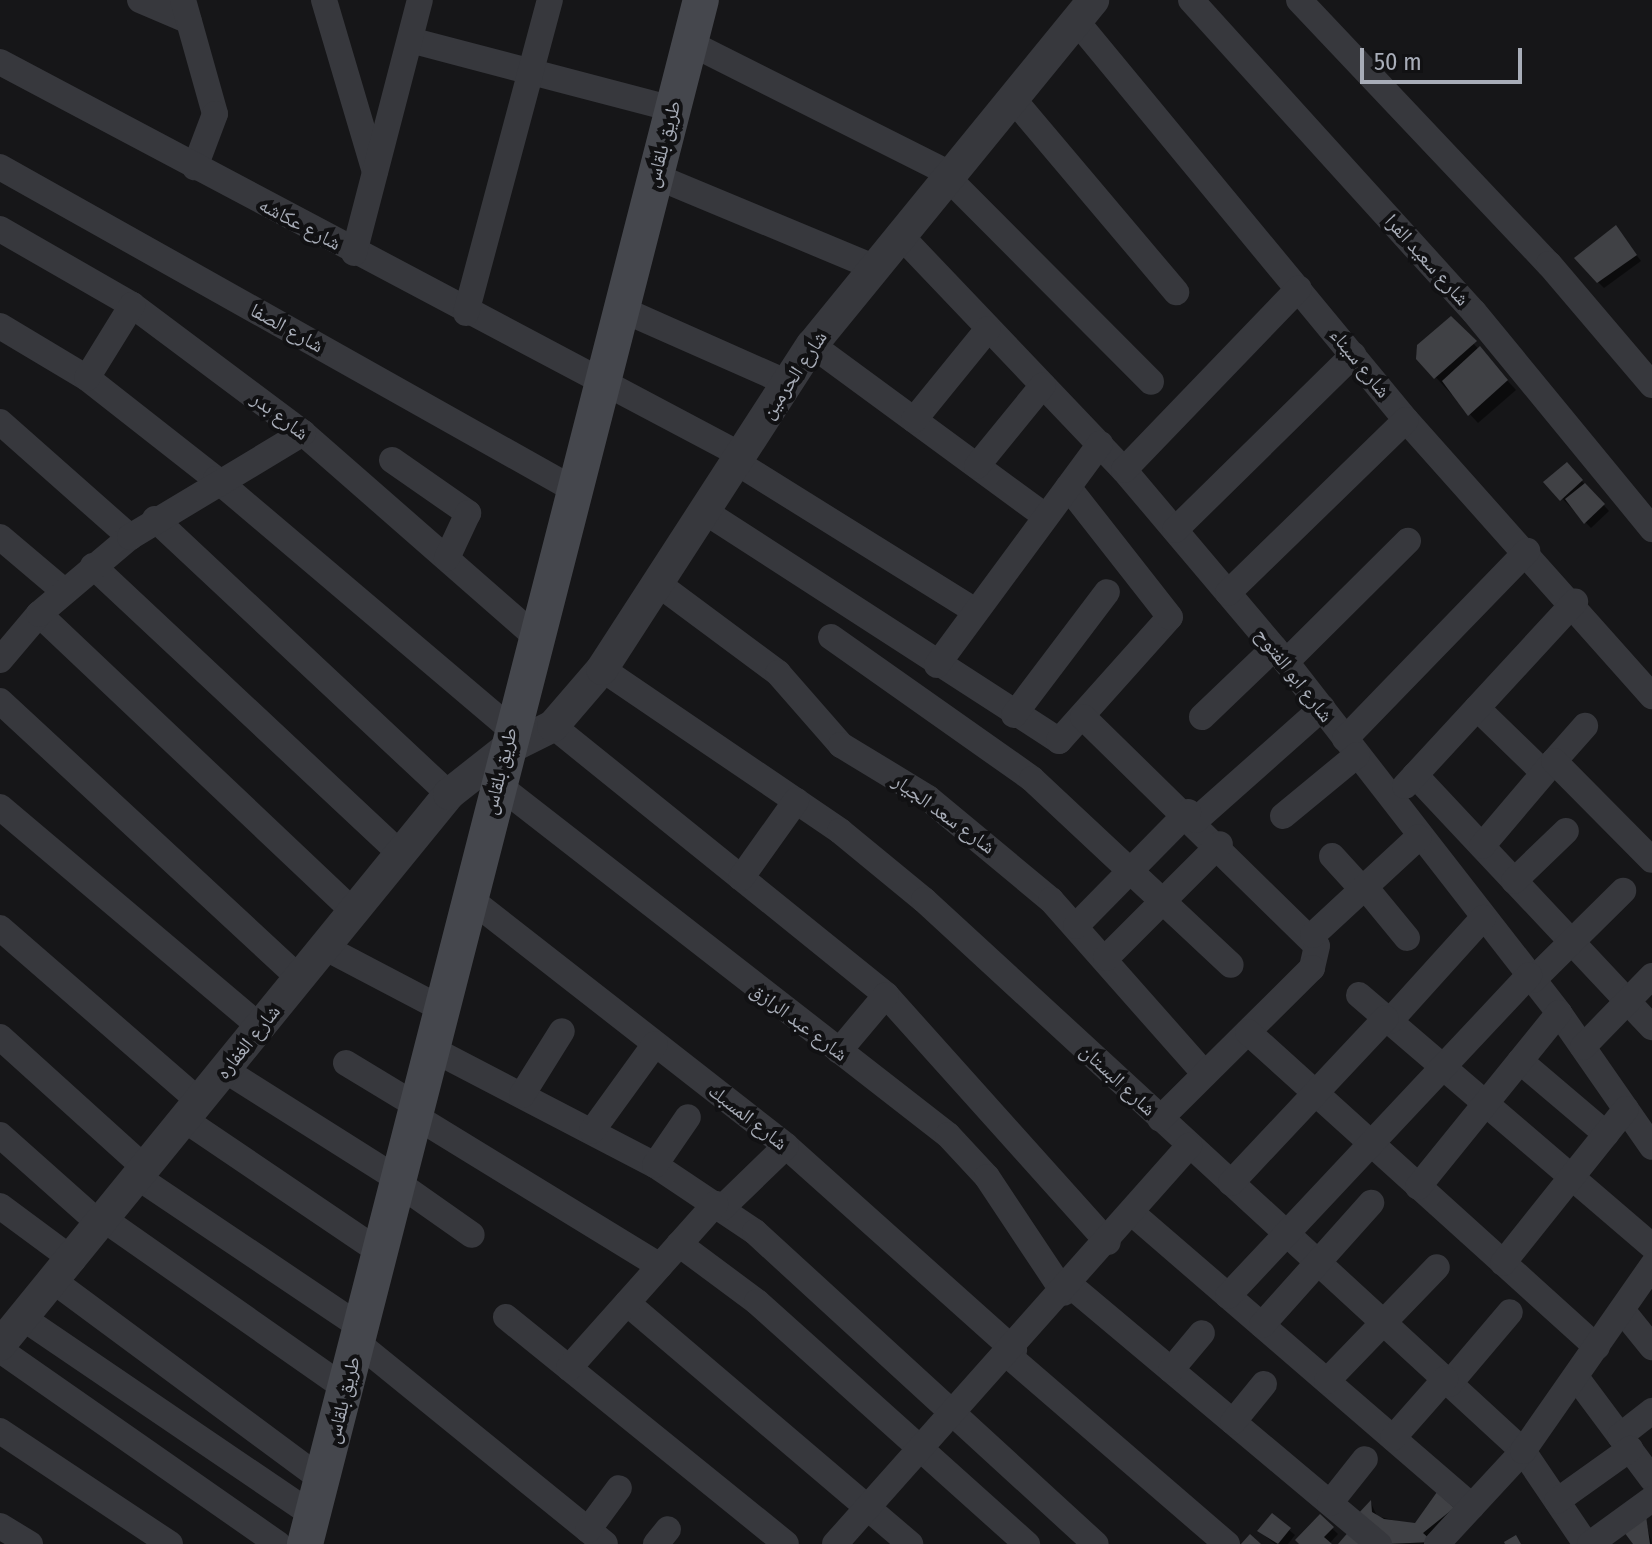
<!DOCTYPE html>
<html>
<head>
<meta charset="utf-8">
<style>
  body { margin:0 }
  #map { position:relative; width:1652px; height:1544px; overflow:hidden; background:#161618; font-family:"Fira Sans Condensed","Noto Naskh Arabic",sans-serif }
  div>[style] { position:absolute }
  .shadow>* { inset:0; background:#0007 }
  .building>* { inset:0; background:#404145 }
  .minor>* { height:26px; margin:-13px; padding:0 13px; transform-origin:13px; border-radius:13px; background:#37383d }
  .tertiary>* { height:32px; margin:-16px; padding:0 16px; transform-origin:16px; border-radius:16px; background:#37383d }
  .secondary>* { height:36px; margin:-18px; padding:0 18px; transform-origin:18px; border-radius:18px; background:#45474d }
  span { translate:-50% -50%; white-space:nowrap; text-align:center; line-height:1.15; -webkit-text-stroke:8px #111113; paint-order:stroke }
  .street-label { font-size:20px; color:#a8adb8 }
  .scale { position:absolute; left:1360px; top:48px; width:162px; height:36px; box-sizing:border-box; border:4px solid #a8adb8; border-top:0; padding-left:10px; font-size:24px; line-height:28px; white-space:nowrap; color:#a8adb8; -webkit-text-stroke:6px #111113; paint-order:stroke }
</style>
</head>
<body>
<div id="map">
  <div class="shadow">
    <div style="clip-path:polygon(1616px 228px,1641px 261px,1604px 288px,1598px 282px)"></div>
    <div style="clip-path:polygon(1451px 319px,1516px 390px,1478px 423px,1418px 358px)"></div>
    <div style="clip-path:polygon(1567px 465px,1609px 511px,1591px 528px,1546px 482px)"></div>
    <div style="clip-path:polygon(1437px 1495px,1458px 1514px,1432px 1544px,1390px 1544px,1359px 1516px,1371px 1503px,1377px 1516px,1415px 1526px)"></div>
    <div style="clip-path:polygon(1272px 1516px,1295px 1535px,1288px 1544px,1275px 1544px,1259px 1531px)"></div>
    <div style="clip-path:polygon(1320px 1517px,1338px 1534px,1329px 1544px,1302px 1544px)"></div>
    <div style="clip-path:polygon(1645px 1519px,1652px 1544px,1635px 1544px)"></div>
  </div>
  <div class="building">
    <div style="clip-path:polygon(1616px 225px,1637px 255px,1597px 283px,1574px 258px)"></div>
    <div style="clip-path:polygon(1451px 316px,1477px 341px,1434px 379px,1416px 359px,1417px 345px)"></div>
    <div style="clip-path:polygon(1480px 346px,1508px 380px,1468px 416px,1442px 381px)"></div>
    <div style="clip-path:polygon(1567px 462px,1583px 480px,1560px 501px,1543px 482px)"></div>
    <div style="clip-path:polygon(1585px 483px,1605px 504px,1584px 524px,1565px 499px)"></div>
    <div style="clip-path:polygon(1437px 1492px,1454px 1508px,1423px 1533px,1433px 1542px,1387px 1544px,1356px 1516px,1371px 1500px,1372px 1512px,1384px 1519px,1415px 1523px)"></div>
    <div style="clip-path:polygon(1272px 1513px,1291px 1528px,1278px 1544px,1257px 1531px)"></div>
    <div style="clip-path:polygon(1320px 1514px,1334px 1527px,1324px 1537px,1332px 1544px,1299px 1544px,1295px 1540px)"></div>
    <div style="clip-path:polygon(1646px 1516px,1650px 1544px,1633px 1544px,1624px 1532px)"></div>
    <div style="clip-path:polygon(1351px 1529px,1369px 1544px,1338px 1544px)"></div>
    <div style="clip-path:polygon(1250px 1534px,1261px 1544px,1241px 1544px)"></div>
    <div style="clip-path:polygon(1516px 1535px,1521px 1544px,1505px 1544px,1504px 1542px)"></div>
  </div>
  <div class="minor">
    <div style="left:140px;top:0;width:53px;rotate:23.2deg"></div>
    <div style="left:183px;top:0;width:118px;rotate:74.3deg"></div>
    <div style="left:215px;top:114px;width:57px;rotate:110.7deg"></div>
    <div style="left:324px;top:0;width:179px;rotate:73.5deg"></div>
    <div style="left:1191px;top:0;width:421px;rotate:47.8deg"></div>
    <div style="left:1474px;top:312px;width:281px;rotate:50.6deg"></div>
    <div style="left:1299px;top:0;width:364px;rotate:46.6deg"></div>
    <div style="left:1549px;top:264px;width:159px;rotate:49.6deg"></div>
    <div style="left:1078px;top:23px;width:515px;rotate:50.44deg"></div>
    <div style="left:1406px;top:420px;width:370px;rotate:48.3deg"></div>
    <div style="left:410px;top:40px;width:272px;rotate:14.7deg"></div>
    <div style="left:690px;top:43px;width:291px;rotate:26.7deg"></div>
    <div style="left:0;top:62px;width:839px;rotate:27.94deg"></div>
    <div style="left:1013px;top:99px;width:253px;rotate:49.8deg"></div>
    <div style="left:0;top:167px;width:657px;rotate:29.33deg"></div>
    <div style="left:655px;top:176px;width:234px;rotate:22.6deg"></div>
    <div style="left:947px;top:177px;width:289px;rotate:45.1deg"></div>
    <div style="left:0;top:229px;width:152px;rotate:29.9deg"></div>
    <div style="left:132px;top:305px;width:214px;rotate:36.8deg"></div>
    <div style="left:303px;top:433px;width:308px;rotate:41.2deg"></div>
    <div style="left:899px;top:234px;width:326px;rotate:46.4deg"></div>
    <div style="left:1124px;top:470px;width:251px;rotate:49.8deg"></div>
    <div style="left:1286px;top:662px;width:445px;rotate:52.1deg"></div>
    <div style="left:1559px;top:1013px;width:163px;rotate:55.2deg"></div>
    <div style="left:354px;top:253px;width:261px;rotate:-75.4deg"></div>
    <div style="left:621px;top:309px;width:183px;rotate:23.9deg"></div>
    <div style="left:466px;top:313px;width:324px;rotate:-75deg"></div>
    <div style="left:0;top:326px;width:101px;rotate:30.9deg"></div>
    <div style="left:87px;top:378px;width:164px;rotate:38.1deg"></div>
    <div style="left:216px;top:479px;width:385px;rotate:40.3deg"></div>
    <div style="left:812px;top:345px;width:289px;rotate:36.3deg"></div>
    <div style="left:87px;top:378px;width:86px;rotate:-58.3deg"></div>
    <div style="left:914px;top:420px;width:117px;rotate:-50.9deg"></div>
    <div style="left:0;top:422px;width:174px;rotate:41.5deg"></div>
    <div style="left:392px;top:460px;width:93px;rotate:34.9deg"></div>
    <div style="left:468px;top:513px;width:50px;rotate:115deg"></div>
    <div style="left:736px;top:462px;width:282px;rotate:31.9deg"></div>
    <div style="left:977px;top:466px;width:104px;rotate:-50.8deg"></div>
    <div style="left:1124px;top:470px;width:252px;rotate:-46.1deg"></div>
    <div style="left:704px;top:511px;width:423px;rotate:32.9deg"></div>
    <div style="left:1059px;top:741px;width:166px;rotate:-48.2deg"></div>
    <div style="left:1170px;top:617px;width:165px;rotate:-128.1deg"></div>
    <div style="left:155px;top:519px;width:403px;rotate:43.1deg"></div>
    <div style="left:1175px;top:530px;width:250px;rotate:-44.5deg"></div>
    <div style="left:0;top:537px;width:84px;rotate:40.2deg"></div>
    <div style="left:93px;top:566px;width:420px;rotate:43.1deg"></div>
    <div style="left:657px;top:583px;width:151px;rotate:36.6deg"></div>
    <div style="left:778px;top:673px;width:96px;rotate:48.8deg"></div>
    <div style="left:841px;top:745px;width:102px;rotate:31.3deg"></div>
    <div style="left:928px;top:798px;width:160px;rotate:39.7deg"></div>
    <div style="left:1051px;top:900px;width:232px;rotate:48.5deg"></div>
    <div style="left:1228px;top:593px;width:248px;rotate:-44.2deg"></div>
    <div style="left:39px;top:614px;width:432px;rotate:43.4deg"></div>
    <div style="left:831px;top:637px;width:246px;rotate:35.2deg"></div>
    <div style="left:1032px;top:779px;width:272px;rotate:43.1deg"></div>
    <div style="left:0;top:660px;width:60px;rotate:-49.7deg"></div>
    <div style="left:39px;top:614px;width:119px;rotate:-40.2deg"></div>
    <div style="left:130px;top:537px;width:202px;rotate:-31deg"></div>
    <div style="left:1286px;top:662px;width:172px;rotate:-44.8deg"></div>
    <div style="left:937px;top:665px;width:275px;rotate:-53.6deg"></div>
    <div style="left:602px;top:669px;width:288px;rotate:34.2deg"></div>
    <div style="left:840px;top:831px;width:109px;rotate:39.4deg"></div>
    <div style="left:924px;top:900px;width:814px;rotate:42.61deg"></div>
    <div style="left:1523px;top:1451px;width:112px;rotate:55.9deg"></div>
    <div style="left:0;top:701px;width:408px;rotate:42.8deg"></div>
    <div style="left:1477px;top:708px;width:88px;rotate:44.1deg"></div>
    <div style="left:1014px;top:715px;width:154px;rotate:-52.9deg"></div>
    <div style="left:1083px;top:717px;width:327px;rotate:44.4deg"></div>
    <div style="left:1317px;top:946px;width:23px;rotate:103deg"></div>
    <div style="left:1312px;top:968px;width:214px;rotate:135.2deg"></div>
    <div style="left:1202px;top:717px;width:100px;rotate:-43.8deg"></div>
    <div style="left:553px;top:726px;width:428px;rotate:38.9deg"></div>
    <div style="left:886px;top:995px;width:332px;rotate:48.1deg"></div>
    <div style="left:1345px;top:739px;width:262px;rotate:-45.9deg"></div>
    <div style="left:1554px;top:761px;width:47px;rotate:-48.5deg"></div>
    <div style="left:1415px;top:775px;width:346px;rotate:46.8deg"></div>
    <div style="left:497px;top:784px;width:571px;rotate:37.89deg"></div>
    <div style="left:948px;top:1135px;width:57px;rotate:47.1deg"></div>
    <div style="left:987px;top:1177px;width:139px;rotate:56.4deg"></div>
    <div style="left:1405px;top:786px;width:251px;rotate:-47.3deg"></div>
    <div style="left:0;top:807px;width:341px;rotate:40.2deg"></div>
    <div style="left:1283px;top:816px;width:96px;rotate:-39.5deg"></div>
    <div style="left:1196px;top:820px;width:169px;rotate:-41.6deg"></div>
    <div style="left:1482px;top:846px;width:111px;rotate:-49.7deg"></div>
    <div style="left:1554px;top:761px;width:139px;rotate:45.3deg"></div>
    <div style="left:1332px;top:856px;width:45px;rotate:47.7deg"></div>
    <div style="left:741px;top:878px;width:95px;rotate:-54.5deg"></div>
    <div style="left:1514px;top:881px;width:72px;rotate:-43.9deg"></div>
    <div style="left:1365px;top:887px;width:66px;rotate:50.5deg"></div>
    <div style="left:469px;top:898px;width:402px;rotate:38deg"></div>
    <div style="left:786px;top:1146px;width:306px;rotate:41.8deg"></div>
    <div style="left:1076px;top:926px;width:160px;rotate:-45.5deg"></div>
    <div style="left:0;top:928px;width:265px;rotate:41deg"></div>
    <div style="left:1313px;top:935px;width:144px;rotate:-42.8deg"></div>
    <div style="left:324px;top:947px;width:133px;rotate:27.7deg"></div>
    <div style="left:1106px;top:958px;width:161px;rotate:-45deg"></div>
    <div style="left:1533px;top:980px;width:127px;rotate:-44.7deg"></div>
    <div style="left:1359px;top:995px;width:386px;rotate:40.6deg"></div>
    <div style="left:1390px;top:1021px;width:139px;rotate:-47.9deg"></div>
    <div style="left:1248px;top:1032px;width:470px;rotate:42.1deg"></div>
    <div style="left:0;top:1037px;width:197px;rotate:42.1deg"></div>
    <div style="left:1583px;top:1047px;width:99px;rotate:-45.8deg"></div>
    <div style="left:432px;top:1049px;width:251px;rotate:27.5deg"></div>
    <div style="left:655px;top:1165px;width:120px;rotate:33.8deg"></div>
    <div style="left:755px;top:1232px;width:462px;rotate:42.5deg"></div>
    <div style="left:839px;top:1051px;width:73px;rotate:-50deg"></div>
    <div style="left:1520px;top:1061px;width:113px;rotate:40.3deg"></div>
    <div style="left:346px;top:1063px;width:83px;rotate:31.2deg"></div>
    <div style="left:225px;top:1070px;width:206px;rotate:32.3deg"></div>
    <div style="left:522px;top:1095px;width:75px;rotate:-58deg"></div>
    <div style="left:415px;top:1116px;width:287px;rotate:31.5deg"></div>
    <div style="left:185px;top:1120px;width:235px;rotate:34.1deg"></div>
    <div style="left:592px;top:1131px;width:107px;rotate:-54.1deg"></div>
    <div style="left:0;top:1135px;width:135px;rotate:41.7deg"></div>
    <div style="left:655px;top:1165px;width:58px;rotate:-55.5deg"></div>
    <div style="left:139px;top:1178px;width:267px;rotate:33.9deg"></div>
    <div style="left:398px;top:1183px;width:90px;rotate:35.1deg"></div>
    <div style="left:1231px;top:1183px;width:226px;rotate:-46.8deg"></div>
    <div style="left:1418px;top:1187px;width:224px;rotate:-51deg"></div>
    <div style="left:0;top:1206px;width:91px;rotate:36.5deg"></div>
    <div style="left:722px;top:1208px;width:89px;rotate:-44.1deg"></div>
    <div style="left:1132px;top:1213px;width:449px;rotate:40.8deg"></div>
    <div style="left:105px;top:1220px;width:294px;rotate:35deg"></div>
    <div style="left:679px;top:1244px;width:97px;rotate:36.6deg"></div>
    <div style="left:757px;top:1302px;width:363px;rotate:41.9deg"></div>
    <div style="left:1503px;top:1263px;width:197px;rotate:-51.4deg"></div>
    <div style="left:55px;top:1282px;width:333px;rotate:36.5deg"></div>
    <div style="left:1071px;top:1286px;width:402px;rotate:40deg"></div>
    <div style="left:1228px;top:1296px;width:440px;rotate:-46.8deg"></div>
    <div style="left:627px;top:1303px;width:372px;rotate:40.4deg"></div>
    <div style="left:1622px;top:1310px;width:48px;rotate:51deg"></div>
    <div style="left:506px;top:1317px;width:360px;rotate:39deg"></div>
    <div style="left:23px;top:1318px;width:351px;rotate:34.2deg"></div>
    <div style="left:1262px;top:1325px;width:164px;rotate:-48.2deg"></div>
    <div style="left:358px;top:1343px;width:318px;rotate:39.1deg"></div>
    <div style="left:0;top:1350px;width:339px;rotate:34.9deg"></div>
    <div style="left:1009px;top:1356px;width:288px;rotate:40.8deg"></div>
    <div style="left:569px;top:1368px;width:220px;rotate:-48.3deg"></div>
    <div style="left:1171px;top:1370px;width:48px;rotate:-50deg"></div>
    <div style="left:1576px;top:1377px;width:127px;rotate:53.3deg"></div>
    <div style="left:1327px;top:1381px;width:158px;rotate:-46deg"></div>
    <div style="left:1449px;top:1384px;width:94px;rotate:-49.7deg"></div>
    <div style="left:1233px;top:1422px;width:49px;rotate:-50.8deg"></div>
    <div style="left:0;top:1431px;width:204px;rotate:33.6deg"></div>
    <div style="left:1620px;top:1436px;width:41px;rotate:-38deg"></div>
    <div style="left:1393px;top:1438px;width:79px;rotate:-48.6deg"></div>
    <div style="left:1557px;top:1501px;width:90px;rotate:-35.5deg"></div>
    <div style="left:1330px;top:1503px;width:56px;rotate:-51.5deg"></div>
    <div style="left:0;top:1526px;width:35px;rotate:31deg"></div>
    <div style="left:588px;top:1530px;width:52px;rotate:-53.6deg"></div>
    <div style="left:656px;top:1544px;width:19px;rotate:-51deg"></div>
    <div style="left:835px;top:1544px;width:533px;rotate:-48.35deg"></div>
    <div style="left:1437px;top:1544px;width:127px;rotate:-47.2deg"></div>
    <div style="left:1523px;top:1451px;width:226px;rotate:-55.1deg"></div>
    <div style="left:1590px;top:1544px;width:77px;rotate:-36deg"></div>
  </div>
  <div class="tertiary">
    <div style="left:0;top:1345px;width:711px;rotate:-50.82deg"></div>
    <div style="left:449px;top:794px;width:71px;rotate:-38.2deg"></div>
    <div style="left:505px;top:750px;width:54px;rotate:-26.6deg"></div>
    <div style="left:553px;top:726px;width:75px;rotate:-49.3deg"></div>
    <div style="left:602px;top:669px;width:386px;rotate:-57.1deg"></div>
    <div style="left:812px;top:345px;width:445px;rotate:-50.8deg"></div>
  </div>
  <div class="secondary">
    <div style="left:305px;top:1544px;width:1594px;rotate:-75.62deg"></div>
  </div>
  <div class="street-label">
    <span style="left:663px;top:144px;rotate:-75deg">طريق بلقاس</span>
    <span style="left:300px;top:224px;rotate:28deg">شارع عكاشه</span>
    <span style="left:1427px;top:260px;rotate:48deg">شارع سعيد الفرا</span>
    <span style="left:287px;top:328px;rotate:29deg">شارع الصفا</span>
    <span style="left:1360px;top:363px;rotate:51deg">شارع سيناء</span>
    <span style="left:794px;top:375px;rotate:-56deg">شارع الحرمين</span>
    <span style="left:280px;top:416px;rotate:37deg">شارع بدر</span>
    <span style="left:1294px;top:675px;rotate:52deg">شارع ابو الفتوح</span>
    <span style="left:500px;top:771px;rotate:-76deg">طريق بلقاس</span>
    <span style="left:944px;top:814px;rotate:36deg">شارع سعد الجيار</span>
    <span style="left:799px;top:1022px;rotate:37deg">شارع عبد الرازق</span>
    <span style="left:248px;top:1042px;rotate:-51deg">شارع الغفاره</span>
    <span style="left:1118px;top:1080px;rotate:43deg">شارع البستان</span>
    <span style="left:748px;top:1117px;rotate:38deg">شارع المسبك</span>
    <span style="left:343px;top:1400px;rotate:-76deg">طريق بلقاس</span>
  </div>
  <div class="scale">50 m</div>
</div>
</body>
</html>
